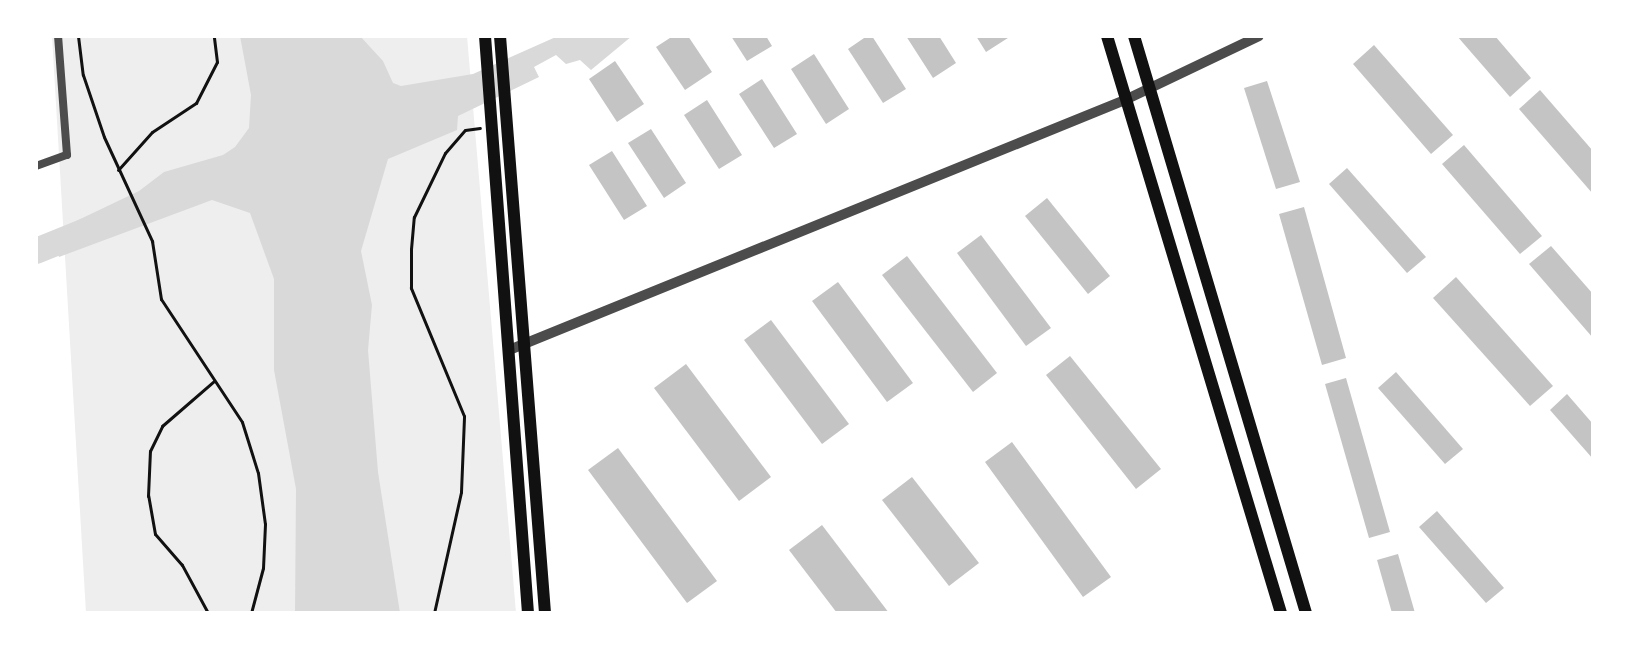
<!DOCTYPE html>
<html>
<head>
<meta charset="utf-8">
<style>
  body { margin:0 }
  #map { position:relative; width:1629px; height:649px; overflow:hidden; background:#fff; font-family:"DejaVu Sans",sans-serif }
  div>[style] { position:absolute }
  .green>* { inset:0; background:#eee }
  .water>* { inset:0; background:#d9d9d9 }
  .river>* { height:26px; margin:-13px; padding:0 13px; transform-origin:13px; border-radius:13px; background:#d9d9d9 }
  .building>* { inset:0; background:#c4c4c4 }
  .path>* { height:3px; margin:-1.5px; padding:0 1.5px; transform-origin:1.5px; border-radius:1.5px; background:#111 }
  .minor>* { height:8px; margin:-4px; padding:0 4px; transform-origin:4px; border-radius:4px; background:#4c4c4c }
  .tertiary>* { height:10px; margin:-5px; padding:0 5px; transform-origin:5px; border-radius:5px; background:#4c4c4c }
  .secondary>* { height:12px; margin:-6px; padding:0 6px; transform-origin:6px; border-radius:6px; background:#111 }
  span { translate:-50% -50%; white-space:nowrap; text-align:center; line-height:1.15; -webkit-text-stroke:7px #fff; paint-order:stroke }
  .frame { position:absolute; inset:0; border:38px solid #fff; pointer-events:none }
</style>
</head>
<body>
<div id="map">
  <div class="green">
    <div style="clip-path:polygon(52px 36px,467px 36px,516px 613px,86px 613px)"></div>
  </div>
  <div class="water">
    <div style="clip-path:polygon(240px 36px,360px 36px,383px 61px,393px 83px,401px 86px,473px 74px,558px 36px,632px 36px,591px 70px,580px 60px,566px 64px,556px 55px,534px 67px,539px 77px,458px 116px,457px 130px,388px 159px,361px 251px,372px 305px,368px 350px,378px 472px,400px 613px,295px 613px,296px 489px,274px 370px,274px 279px,250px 213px,212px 200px,59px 257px,51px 233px,139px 191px,164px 172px,223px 155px,235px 147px,249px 128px,251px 95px)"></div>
  </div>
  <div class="river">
    <div style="left:36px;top:251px;width:56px;rotate:-22deg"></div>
  </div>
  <div class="building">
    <div style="clip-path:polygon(673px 36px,688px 36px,712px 72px,685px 90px,656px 47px)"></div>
    <div style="clip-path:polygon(731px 36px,766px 36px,772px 46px,747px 61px)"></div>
    <div style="clip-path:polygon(867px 36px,872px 36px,906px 89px,883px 103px,848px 49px)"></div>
    <div style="clip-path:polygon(906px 36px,939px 36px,956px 63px,933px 78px)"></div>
    <div style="clip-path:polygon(976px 36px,1011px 36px,986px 52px)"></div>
    <div style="clip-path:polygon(1457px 36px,1495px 36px,1531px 78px,1510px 97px)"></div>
    <div style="clip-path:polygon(1374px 45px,1453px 135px,1431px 154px,1353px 64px)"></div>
    <div style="clip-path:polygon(814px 54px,849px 109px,826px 124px,791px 69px)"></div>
    <div style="clip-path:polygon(615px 61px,644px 104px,617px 122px,589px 79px)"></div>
    <div style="clip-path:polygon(762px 79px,797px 134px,774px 148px,739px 94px)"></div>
    <div style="clip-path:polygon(1267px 81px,1300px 182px,1276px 189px,1244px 88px)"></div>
    <div style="clip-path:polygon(1540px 90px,1593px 151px,1593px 194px,1519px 109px)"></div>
    <div style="clip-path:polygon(707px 100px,742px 155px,719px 169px,684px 115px)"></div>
    <div style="clip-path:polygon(651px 129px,686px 183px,664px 198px,628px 143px)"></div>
    <div style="clip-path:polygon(1464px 145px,1542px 236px,1520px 254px,1442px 164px)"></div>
    <div style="clip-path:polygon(612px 151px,647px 206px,624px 220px,589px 165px)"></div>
    <div style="clip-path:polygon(1347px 168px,1426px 257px,1407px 273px,1329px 184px)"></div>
    <div style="clip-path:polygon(1047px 198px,1110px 276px,1088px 294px,1025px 216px)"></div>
    <div style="clip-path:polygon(1304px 207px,1346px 358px,1322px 365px,1279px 214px)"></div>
    <div style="clip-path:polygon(981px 235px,1051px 328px,1026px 346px,957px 253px)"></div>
    <div style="clip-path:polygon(1551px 246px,1593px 294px,1593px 338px,1529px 264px)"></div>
    <div style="clip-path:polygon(907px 256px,997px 373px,973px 392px,882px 275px)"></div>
    <div style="clip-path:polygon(1456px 277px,1553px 386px,1530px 406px,1433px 298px)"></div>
    <div style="clip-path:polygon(838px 282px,913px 383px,887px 402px,812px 301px)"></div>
    <div style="clip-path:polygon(771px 320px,849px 424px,822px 444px,744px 340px)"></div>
    <div style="clip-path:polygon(1070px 356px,1161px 469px,1136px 489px,1046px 375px)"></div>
    <div style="clip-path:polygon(686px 364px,771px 477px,739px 501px,654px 388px)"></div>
    <div style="clip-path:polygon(1396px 372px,1463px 449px,1445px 464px,1378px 388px)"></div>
    <div style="clip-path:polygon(1346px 378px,1390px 532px,1369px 538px,1325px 384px)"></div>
    <div style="clip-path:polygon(1567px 394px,1593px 424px,1593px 459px,1550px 410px)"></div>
    <div style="clip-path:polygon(1012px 442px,1111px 577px,1083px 597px,985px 462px)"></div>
    <div style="clip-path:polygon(618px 448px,717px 581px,687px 603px,588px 470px)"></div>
    <div style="clip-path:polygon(912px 477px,979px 563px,949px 586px,882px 500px)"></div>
    <div style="clip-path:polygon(1437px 511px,1504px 588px,1486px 603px,1419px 527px)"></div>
    <div style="clip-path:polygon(822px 525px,889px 613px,837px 613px,789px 550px)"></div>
    <div style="clip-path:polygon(1398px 554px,1415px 613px,1392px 613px,1377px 560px)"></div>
  </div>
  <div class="path">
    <div style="left:78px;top:36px;width:39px;rotate:83deg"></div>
    <div style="left:83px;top:75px;width:65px;rotate:71.3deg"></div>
    <div style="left:104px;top:137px;width:115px;rotate:65.2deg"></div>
    <div style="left:152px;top:241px;width:59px;rotate:81.2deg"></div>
    <div style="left:161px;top:299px;width:147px;rotate:56.6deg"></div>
    <div style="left:242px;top:422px;width:53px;rotate:72.6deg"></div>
    <div style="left:258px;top:473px;width:51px;rotate:82.2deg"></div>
    <div style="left:265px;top:524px;width:44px;rotate:92.6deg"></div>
    <div style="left:263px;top:568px;width:47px;rotate:104.9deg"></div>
    <div style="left:118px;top:170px;width:51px;rotate:-48.2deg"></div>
    <div style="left:152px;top:132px;width:53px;rotate:-33.4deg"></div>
    <div style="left:196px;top:103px;width:46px;rotate:-62.9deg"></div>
    <div style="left:217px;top:62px;width:26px;rotate:-97deg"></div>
    <div style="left:208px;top:613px;width:55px;rotate:-118.4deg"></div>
    <div style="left:182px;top:565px;width:41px;rotate:-131.1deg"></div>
    <div style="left:155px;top:534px;width:39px;rotate:-100deg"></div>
    <div style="left:148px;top:496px;width:45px;rotate:-87.5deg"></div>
    <div style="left:150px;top:451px;width:28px;rotate:-64deg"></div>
    <div style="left:162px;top:426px;width:69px;rotate:-40.9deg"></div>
    <div style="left:434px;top:613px;width:124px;rotate:-77.4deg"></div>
    <div style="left:461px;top:492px;width:76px;rotate:-87.7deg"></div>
    <div style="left:464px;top:416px;width:139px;rotate:-112.5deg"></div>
    <div style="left:411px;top:288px;width:39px;rotate:-90deg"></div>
    <div style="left:411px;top:249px;width:32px;rotate:-85deg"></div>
    <div style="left:414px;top:217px;width:71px;rotate:-64.2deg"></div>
    <div style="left:445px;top:153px;width:30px;rotate:-49deg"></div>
    <div style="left:465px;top:130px;width:15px;rotate:-8deg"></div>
  </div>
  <div class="minor">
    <div style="left:36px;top:166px;width:33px;rotate:-20deg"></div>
    <div style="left:67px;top:155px;width:119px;rotate:-94.3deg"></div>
  </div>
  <div class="tertiary">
    <div style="left:509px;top:350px;width:665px;rotate:-22.09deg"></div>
    <div style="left:1125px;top:100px;width:148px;rotate:-25.5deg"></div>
  </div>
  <div class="secondary">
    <div style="left:485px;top:36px;width:579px;rotate:85.74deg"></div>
    <div style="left:500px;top:36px;width:579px;rotate:85.54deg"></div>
    <div style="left:1107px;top:36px;width:603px;rotate:73.22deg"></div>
    <div style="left:1134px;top:36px;width:602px;rotate:73.4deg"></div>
  </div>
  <div class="frame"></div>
</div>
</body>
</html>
